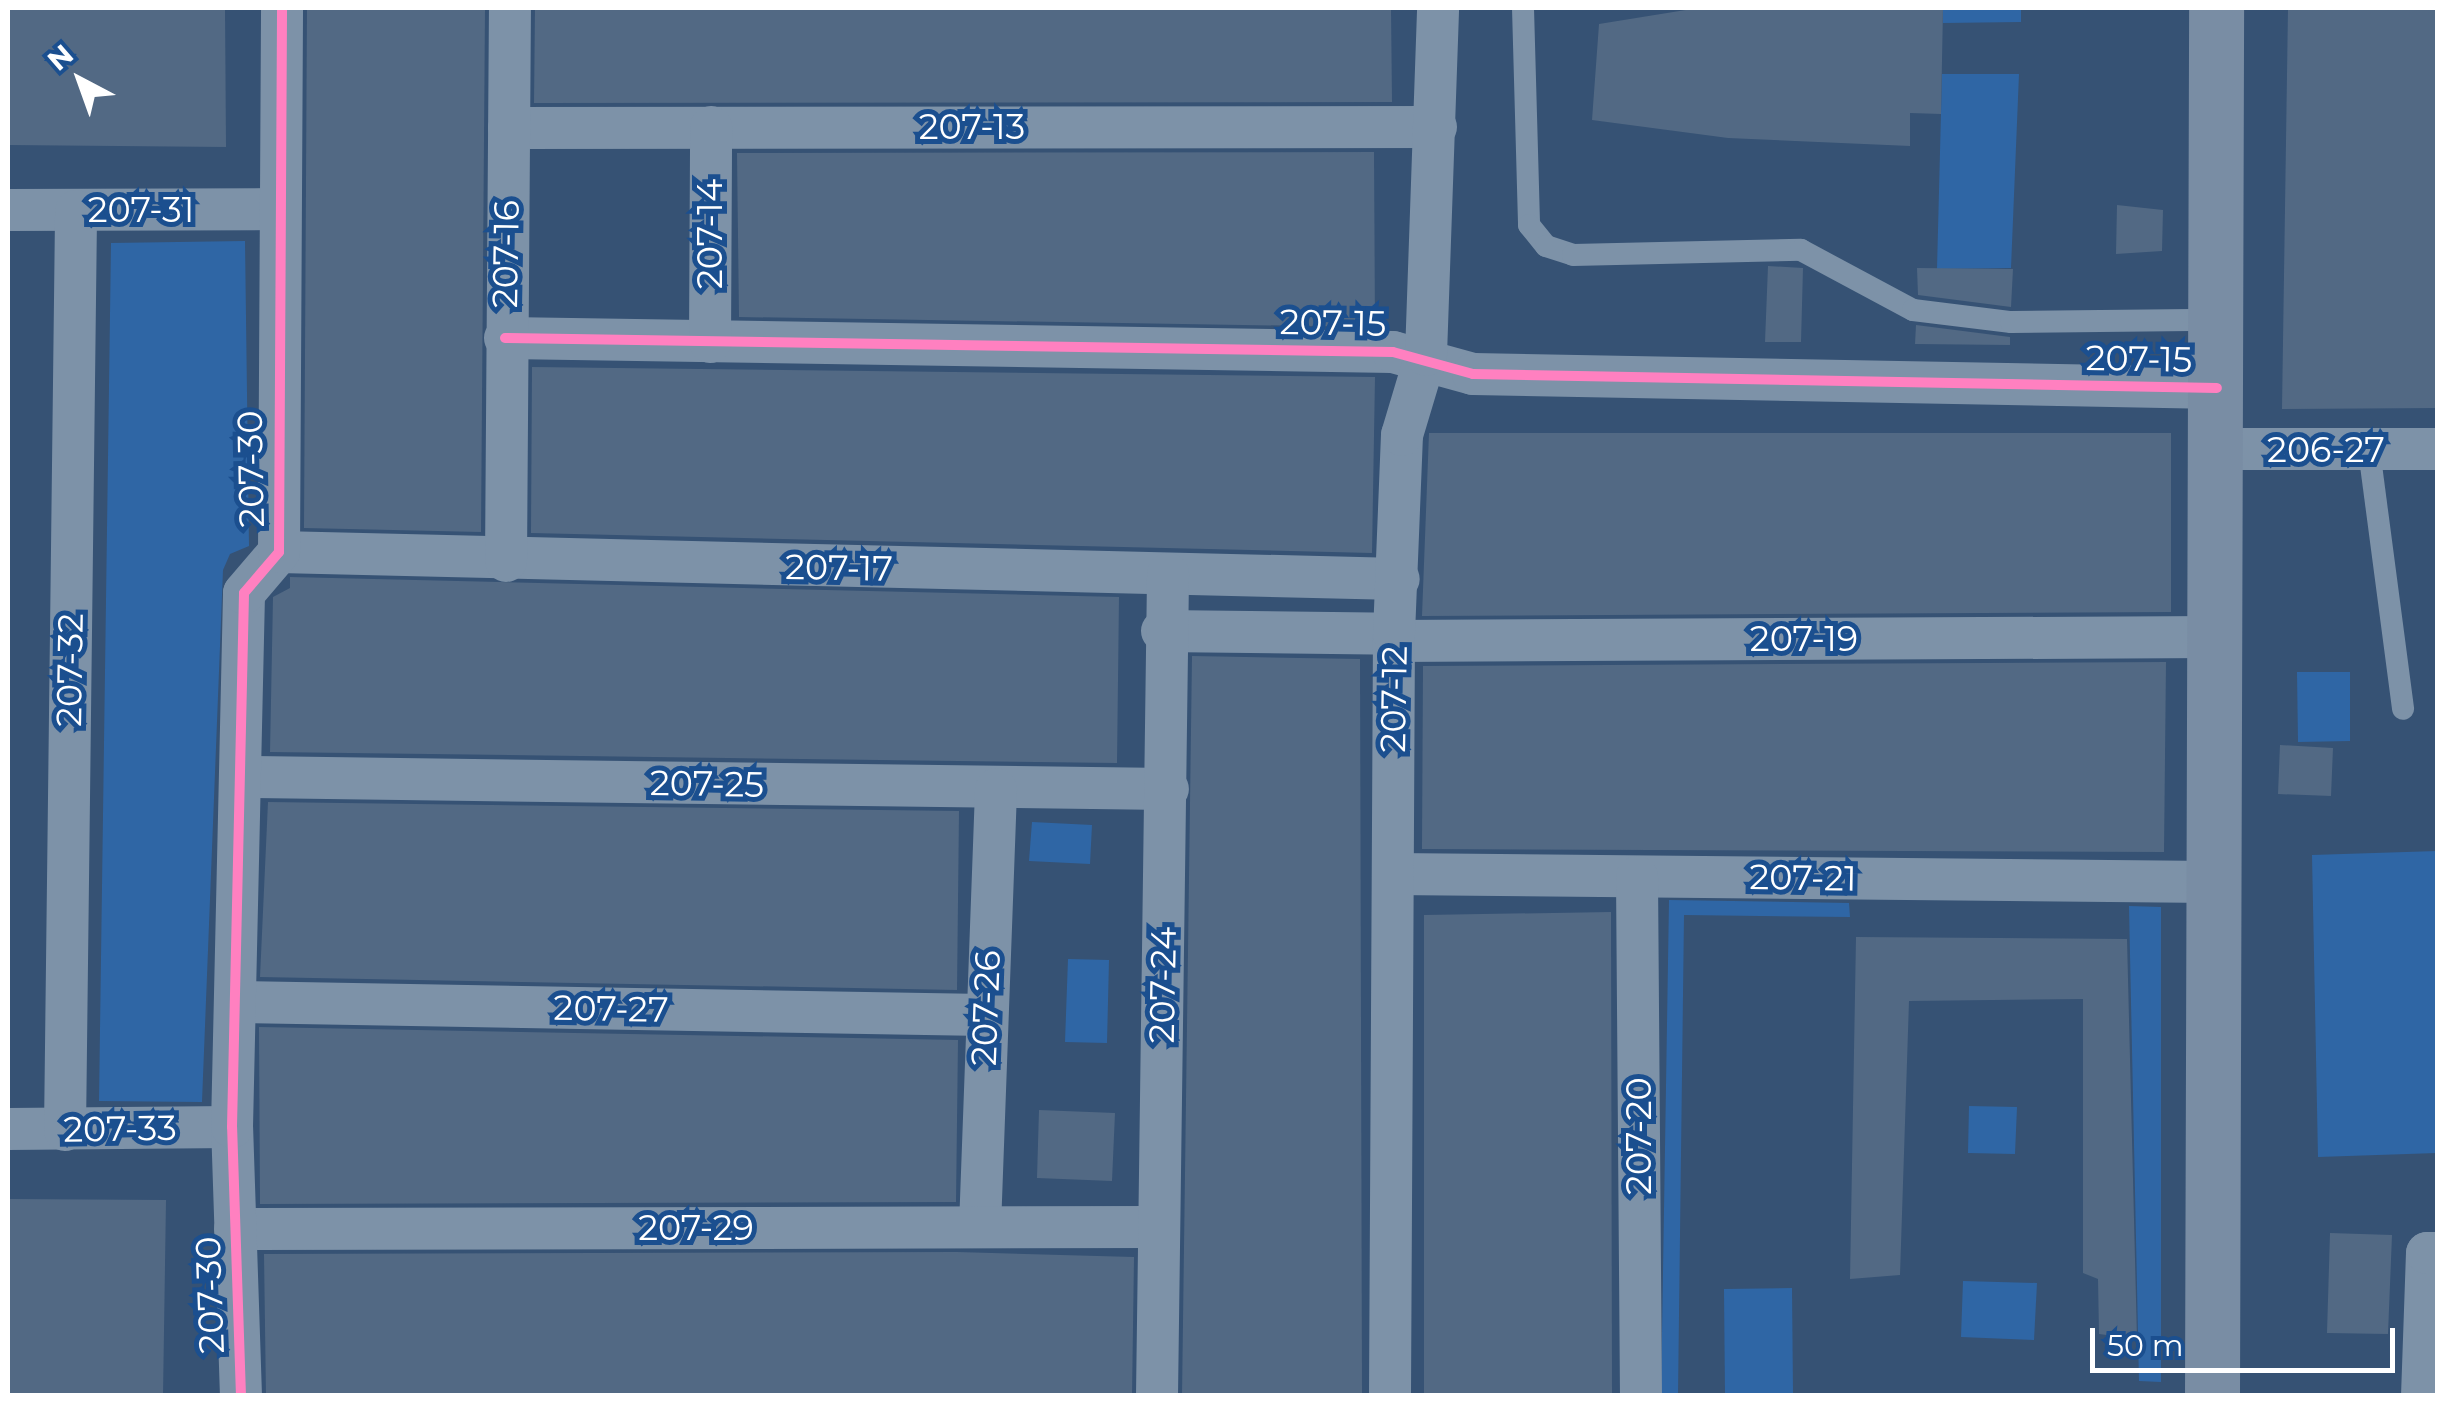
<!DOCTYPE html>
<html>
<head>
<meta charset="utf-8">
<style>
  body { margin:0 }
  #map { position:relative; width:2445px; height:1403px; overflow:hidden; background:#365274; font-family:Montserrat,sans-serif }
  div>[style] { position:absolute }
  .green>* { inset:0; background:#2f66a5 }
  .building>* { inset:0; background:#526984 }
  .lane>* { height:22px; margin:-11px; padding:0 11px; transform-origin:11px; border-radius:11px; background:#7d92a8 }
  .street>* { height:42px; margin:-21px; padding:0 21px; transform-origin:21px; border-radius:21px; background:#7d92a8 }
  .secondary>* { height:55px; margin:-27.5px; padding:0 27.5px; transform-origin:27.5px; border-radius:27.5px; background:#798da4 }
  .cycleway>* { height:10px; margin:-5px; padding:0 5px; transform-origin:5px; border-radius:5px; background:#ff80c0 }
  span { translate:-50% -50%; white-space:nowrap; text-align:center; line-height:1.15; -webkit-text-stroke:10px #1b4f8f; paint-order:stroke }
  .street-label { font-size:35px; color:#fff }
  .frame { position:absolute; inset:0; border:10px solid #fff; pointer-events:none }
  .north { position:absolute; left:30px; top:30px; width:100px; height:100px; -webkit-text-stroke:8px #1b4f8f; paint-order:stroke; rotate:319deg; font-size:28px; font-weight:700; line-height:40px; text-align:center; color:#fff }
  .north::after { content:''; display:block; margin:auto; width:35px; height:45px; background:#fff; clip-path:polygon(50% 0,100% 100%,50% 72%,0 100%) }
  .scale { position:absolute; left:2090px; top:1328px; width:305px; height:45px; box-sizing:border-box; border:5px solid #fff; border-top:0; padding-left:12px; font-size:30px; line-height:35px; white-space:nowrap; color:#fff; -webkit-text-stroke:8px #1b4f8f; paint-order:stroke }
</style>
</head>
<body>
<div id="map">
  <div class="green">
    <div style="clip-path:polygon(1943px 8px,2021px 8px,2021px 22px,1943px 23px)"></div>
    <div style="clip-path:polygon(1942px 74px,2019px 74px,2011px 268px,1937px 269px)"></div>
    <div style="clip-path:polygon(245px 241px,249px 546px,230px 554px,223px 570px,202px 1102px,99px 1101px,111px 243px)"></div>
    <div style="clip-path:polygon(2297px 672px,2350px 672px,2350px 741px,2298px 742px)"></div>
    <div style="clip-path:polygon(1032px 822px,1092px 825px,1090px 864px,1029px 861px)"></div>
    <div style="clip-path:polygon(2437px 851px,2437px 1153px,2318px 1157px,2312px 855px)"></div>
    <div style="clip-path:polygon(1669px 900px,1849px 903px,1850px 917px,1684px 915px,1678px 1395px,1661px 1396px)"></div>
    <div style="clip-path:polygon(2129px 906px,2161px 907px,2161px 1382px,2139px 1381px)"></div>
    <div style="clip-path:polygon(1068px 959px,1109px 960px,1107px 1043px,1065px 1042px)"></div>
    <div style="clip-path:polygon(1969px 1106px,2017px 1107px,2015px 1154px,1968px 1153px)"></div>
    <div style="clip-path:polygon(1963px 1281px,2037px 1283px,2034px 1340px,1961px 1337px)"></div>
    <div style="clip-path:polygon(1792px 1288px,1793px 1395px,1725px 1395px,1724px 1289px)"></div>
  </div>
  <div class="building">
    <div style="clip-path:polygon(8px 8px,225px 8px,226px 147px,8px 145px)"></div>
    <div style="clip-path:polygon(307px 8px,485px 8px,481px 532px,304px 528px)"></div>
    <div style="clip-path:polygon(535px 8px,1391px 8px,1392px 102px,534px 103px)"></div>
    <div style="clip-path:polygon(1698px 8px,1943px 8px,1941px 114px,1910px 113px,1910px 146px,1728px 138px,1592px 120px,1599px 24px)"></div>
    <div style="clip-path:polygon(2288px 8px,2438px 8px,2438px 408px,2282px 409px)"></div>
    <div style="clip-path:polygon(1374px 152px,1375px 327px,739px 317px,737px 153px)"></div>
    <div style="clip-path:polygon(2117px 205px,2163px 210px,2162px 251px,2116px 254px)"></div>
    <div style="clip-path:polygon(1768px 266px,1803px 268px,1801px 342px,1765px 342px)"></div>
    <div style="clip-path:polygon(1917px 268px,2013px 269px,2011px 307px,1918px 295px)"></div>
    <div style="clip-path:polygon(1916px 325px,2010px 337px,2010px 345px,1915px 344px)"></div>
    <div style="clip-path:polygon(532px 367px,1375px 377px,1372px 553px,531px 533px)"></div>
    <div style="clip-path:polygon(1429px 433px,2171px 433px,2171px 612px,1422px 616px)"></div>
    <div style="clip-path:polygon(290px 577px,1119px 597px,1117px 763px,270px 752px,273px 597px,290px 588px)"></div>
    <div style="clip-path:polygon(1192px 656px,1360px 659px,1362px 1396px,1182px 1396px)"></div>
    <div style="clip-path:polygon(2166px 662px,2164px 852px,1422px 849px,1423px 666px)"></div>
    <div style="clip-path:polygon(2280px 745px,2333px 748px,2331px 796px,2278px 794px)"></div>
    <div style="clip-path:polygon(268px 802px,959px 811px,957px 990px,260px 977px)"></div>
    <div style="clip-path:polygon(1611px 912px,1612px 1396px,1424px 1396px,1424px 915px)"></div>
    <div style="clip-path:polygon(1856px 937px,2127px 939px,2137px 1339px,2099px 1334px,2098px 1279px,2083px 1273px,2083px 999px,1909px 1001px,1900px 1275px,1850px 1279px)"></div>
    <div style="clip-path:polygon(259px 1027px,958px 1040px,956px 1202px,260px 1204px)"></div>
    <div style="clip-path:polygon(1039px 1110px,1115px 1113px,1112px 1181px,1037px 1178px)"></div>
    <div style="clip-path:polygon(8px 1199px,166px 1200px,163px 1396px,8px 1396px)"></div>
    <div style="clip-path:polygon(2330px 1233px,2392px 1235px,2388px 1334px,2327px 1333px)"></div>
    <div style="clip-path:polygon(957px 1252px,1134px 1257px,1132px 1396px,266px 1396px,264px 1254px)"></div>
  </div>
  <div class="lane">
    <div style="left:1523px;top:8px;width:217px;rotate:88.4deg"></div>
    <div style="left:1529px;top:225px;width:27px;rotate:51deg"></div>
    <div style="left:1546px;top:246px;width:28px;rotate:18deg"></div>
    <div style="left:1573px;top:255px;width:228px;rotate:-1.3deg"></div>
    <div style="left:1801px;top:250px;width:127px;rotate:28.2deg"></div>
    <div style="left:1913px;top:310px;width:99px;rotate:7deg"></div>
    <div style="left:2011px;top:322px;width:204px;rotate:-0.6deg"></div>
    <div style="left:2369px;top:450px;width:261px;rotate:82.5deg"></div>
  </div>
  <div class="street">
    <div style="left:509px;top:128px;width:927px;rotate:-0.06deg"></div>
    <div style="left:8px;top:210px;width:267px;rotate:-0.2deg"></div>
    <div style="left:505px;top:338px;width:888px;rotate:0.9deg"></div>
    <div style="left:1393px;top:352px;width:83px;rotate:15.4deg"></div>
    <div style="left:1473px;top:374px;width:744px;rotate:1.08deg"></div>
    <div style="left:710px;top:342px;width:215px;rotate:-89.7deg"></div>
    <div style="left:2214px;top:449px;width:224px"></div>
    <div style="left:279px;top:552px;width:1120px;rotate:1.38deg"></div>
    <div style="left:506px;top:561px;width:553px;rotate:-89.59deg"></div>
    <div style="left:1162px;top:631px;width:232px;rotate:0.7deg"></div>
    <div style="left:1394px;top:641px;width:820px;rotate:-0.28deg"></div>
    <div style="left:246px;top:777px;width:922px;rotate:0.75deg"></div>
    <div style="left:1393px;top:874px;width:820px;rotate:0.56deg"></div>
    <div style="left:1637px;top:877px;width:519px;rotate:89.56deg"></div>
    <div style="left:237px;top:1002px;width:748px;rotate:1deg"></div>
    <div style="left:8px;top:1129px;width:224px;rotate:-0.5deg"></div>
    <div style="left:65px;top:1130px;width:919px;rotate:-89.31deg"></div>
    <div style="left:980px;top:1227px;width:438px;rotate:-87.9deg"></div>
    <div style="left:235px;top:1229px;width:922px;rotate:-0.12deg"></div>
    <div style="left:241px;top:1396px;width:269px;rotate:-91.9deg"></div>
    <div style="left:232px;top:1127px;width:534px;rotate:-88.71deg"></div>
    <div style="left:244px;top:593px;width:54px;rotate:-49.5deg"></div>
    <div style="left:279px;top:552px;width:544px;rotate:-89.68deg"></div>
    <div style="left:1157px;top:1396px;width:822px;rotate:-89.23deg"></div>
    <div style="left:1390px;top:1396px;width:762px;rotate:-89.7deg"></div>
    <div style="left:1394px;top:634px;width:199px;rotate:-87.7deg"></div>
    <div style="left:1402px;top:435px;width:84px;rotate:-73.3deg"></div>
    <div style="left:1426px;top:355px;width:347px;rotate:-88deg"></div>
    <div style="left:2422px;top:1396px;width:143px;rotate:-88deg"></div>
    <div style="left:2427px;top:1253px;width:11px"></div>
  </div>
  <div class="secondary">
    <div style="left:2212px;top:1396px;width:1388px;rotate:-89.83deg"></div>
  </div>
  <div class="cycleway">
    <div style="left:505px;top:338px;width:888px;rotate:0.9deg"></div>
    <div style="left:1393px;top:352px;width:83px;rotate:15.4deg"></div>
    <div style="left:1473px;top:374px;width:744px;rotate:1.08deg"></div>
    <div style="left:241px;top:1396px;width:269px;rotate:-91.9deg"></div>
    <div style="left:232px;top:1127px;width:534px;rotate:-88.71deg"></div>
    <div style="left:244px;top:593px;width:54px;rotate:-49.5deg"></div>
    <div style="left:279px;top:552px;width:544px;rotate:-89.68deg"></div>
  </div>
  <div class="street-label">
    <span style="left:972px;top:127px">207-13</span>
    <span style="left:141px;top:210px">207-31</span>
    <span style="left:710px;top:234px;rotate:-90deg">207-14</span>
    <span style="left:506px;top:254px;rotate:-89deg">207-16</span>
    <span style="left:1333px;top:323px;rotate:1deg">207-15</span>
    <span style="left:2139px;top:359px;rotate:1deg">207-15</span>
    <span style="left:2326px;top:450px">206-27</span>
    <span style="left:251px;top:469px;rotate:-91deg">207-30</span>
    <span style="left:839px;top:568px;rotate:1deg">207-17</span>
    <span style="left:1804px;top:639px">207-19</span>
    <span style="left:70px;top:670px;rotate:-89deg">207-32</span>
    <span style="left:1394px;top:699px;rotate:-89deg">207-12</span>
    <span style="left:707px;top:784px;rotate:1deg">207-25</span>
    <span style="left:1803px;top:878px;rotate:1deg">207-21</span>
    <span style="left:1163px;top:985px;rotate:-89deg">207-24</span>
    <span style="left:986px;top:1008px;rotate:-88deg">207-26</span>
    <span style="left:611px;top:1009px;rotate:1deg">207-27</span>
    <span style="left:120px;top:1129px;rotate:-1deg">207-33</span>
    <span style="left:1639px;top:1136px;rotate:-90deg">207-20</span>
    <span style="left:696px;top:1228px">207-29</span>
    <span style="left:210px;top:1295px;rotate:-92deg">207-30</span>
  </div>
  <div class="frame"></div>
  <div class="north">N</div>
  <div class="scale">50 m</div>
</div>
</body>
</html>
